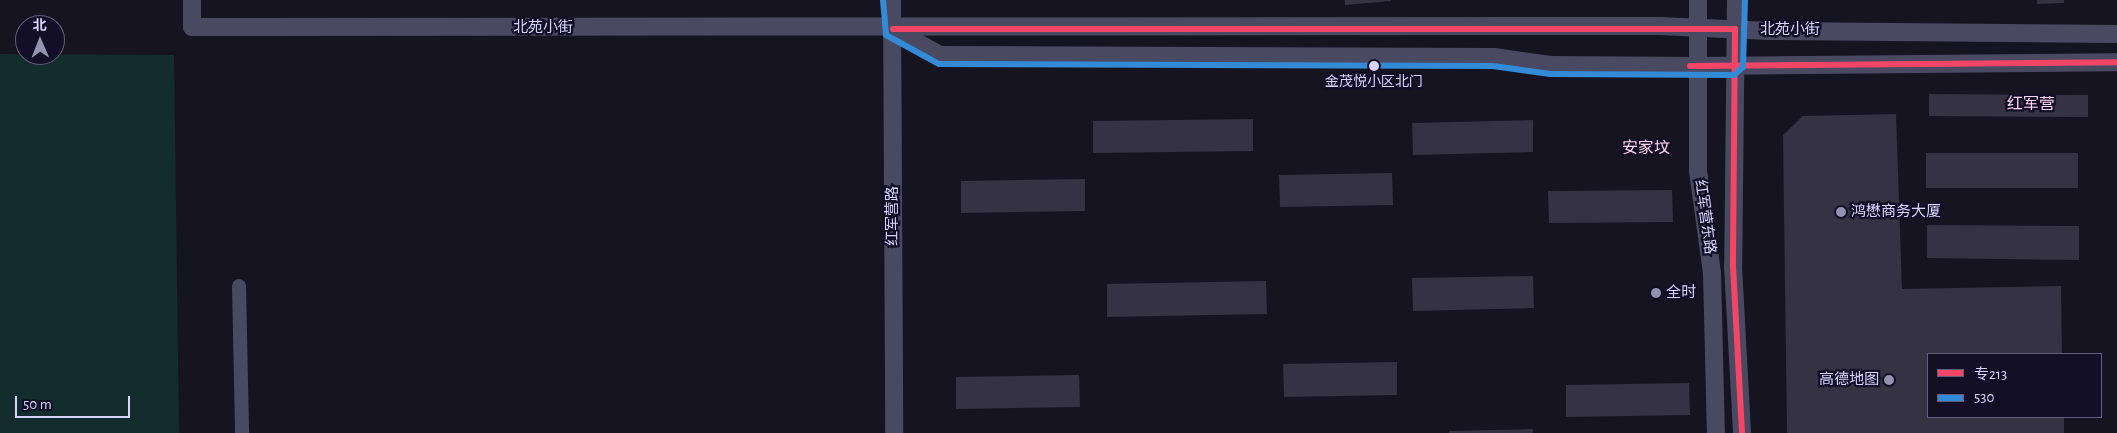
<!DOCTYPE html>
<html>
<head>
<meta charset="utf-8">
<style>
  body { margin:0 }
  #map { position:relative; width:2117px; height:433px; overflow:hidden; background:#161421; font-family:"Alegreya Sans","Noto Sans SC",sans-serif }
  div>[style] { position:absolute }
  .green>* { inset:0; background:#132c2d }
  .building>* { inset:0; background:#343243 }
  .minor>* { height:14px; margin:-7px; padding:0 7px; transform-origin:7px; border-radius:7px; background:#4a4962 }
  .tertiary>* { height:18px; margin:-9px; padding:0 9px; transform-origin:9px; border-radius:9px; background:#4a4962 }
  .bus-1>* { height:6px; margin:-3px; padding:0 3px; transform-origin:3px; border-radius:3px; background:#f34667 }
  .bus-2>* { height:6px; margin:-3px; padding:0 3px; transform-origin:3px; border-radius:3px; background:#338bd7 }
  .dots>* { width:14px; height:14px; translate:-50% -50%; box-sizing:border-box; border:2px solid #130f26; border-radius:50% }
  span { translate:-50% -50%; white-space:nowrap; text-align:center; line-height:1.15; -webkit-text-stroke:4.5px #130f26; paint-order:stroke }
  .bus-label { font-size:14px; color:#d9d4ff }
  .street-label { font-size:15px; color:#d9d4ff }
  .poi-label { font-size:15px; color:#d9d4ff }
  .left { translate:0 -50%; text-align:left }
  .right { translate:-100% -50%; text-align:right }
  .neighbourhood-label { font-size:16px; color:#ffd6f0 }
  .legend { position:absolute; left:1927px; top:353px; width:175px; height:65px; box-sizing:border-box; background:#130f26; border:1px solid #625e7d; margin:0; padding:6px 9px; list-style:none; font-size:15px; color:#d9d4ff }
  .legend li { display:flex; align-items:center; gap:10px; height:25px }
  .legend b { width:25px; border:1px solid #625e7d }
  .north { position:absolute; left:15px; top:15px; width:50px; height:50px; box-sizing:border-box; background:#130f26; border:1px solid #625e7d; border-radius:50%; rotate:359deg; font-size:14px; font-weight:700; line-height:20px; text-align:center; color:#d9d4ff }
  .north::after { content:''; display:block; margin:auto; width:18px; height:22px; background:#9591b1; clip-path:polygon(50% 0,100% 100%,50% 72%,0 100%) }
  .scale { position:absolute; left:15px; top:396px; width:115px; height:22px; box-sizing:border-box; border:2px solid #d9d4ff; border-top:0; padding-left:6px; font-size:15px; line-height:18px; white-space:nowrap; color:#d9d4ff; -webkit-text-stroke:4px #130f26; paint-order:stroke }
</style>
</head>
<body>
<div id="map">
  <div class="green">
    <div style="clip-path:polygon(0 54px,174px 55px,179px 433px,0 433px)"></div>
  </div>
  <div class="building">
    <div style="clip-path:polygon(1345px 0,1391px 0,1391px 1px,1345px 5px)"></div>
    <div style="clip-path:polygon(2037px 0,2064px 0,2064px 3px,2037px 4px)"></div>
    <div style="clip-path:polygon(1929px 94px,2088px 95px,2088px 117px,1929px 116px)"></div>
    <div style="clip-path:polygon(1896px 114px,1902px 289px,2061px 286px,2062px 354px,1928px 354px,1928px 417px,2064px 417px,2064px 433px,1787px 433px,1783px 135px,1803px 116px)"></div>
    <div style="clip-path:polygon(1253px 119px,1253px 151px,1093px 153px,1093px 121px)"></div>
    <div style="clip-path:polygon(1533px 120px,1533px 152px,1413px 155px,1412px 123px)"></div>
    <div style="clip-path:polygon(1926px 153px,2078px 153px,2078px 188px,1926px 188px)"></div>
    <div style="clip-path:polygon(1392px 173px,1393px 205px,1280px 207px,1279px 175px)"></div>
    <div style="clip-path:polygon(1085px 179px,1085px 211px,961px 213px,961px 181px)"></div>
    <div style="clip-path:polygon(1672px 190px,1673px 222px,1549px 223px,1548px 191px)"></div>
    <div style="clip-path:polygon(1927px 225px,2079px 226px,2079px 260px,1927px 258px)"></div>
    <div style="clip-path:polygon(1533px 276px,1534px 308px,1413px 311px,1412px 278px)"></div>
    <div style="clip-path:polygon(1266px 281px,1267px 314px,1107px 317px,1107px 284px)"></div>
    <div style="clip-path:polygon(1397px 362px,1397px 395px,1284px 397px,1283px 364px)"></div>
    <div style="clip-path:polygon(1079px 375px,1080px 407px,956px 409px,956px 377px)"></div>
    <div style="clip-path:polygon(1689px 383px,1690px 415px,1566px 417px,1566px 385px)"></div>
    <div style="clip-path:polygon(1533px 429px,1533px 433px,1449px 433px,1449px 431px)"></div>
  </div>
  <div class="minor">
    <div style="left:239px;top:286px;width:147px;rotate:88.8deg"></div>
  </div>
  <div class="tertiary">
    <div style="left:192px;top:0;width:27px;rotate:90deg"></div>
    <div style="left:192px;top:27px;width:1468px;rotate:-0.04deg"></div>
    <div style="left:1660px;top:26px;width:110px;rotate:2.6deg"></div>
    <div style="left:1770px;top:31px;width:347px;rotate:0.5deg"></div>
    <div style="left:892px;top:0;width:433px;rotate:89.7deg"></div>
    <div style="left:1698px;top:0;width:171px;rotate:90deg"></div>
    <div style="left:1698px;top:171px;width:103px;rotate:82.2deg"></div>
    <div style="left:1712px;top:273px;width:160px;rotate:88.6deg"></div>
    <div style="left:1736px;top:0;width:266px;rotate:90.6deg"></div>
    <div style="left:1733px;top:266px;width:167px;rotate:86.9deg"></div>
    <div style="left:893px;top:29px;width:54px;rotate:29deg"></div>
    <div style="left:940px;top:55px;width:554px;rotate:0.21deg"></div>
    <div style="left:1494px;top:57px;width:57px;rotate:8.1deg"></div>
    <div style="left:1550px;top:65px;width:147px;rotate:0.4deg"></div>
    <div style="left:1697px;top:66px;width:420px;rotate:-0.5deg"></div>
  </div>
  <div class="bus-1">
    <div style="left:893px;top:29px;width:842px"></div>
    <div style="left:1735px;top:29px;width:237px;rotate:90.5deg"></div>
    <div style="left:1733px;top:266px;width:167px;rotate:86.9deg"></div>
    <div style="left:1690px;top:66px;width:427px;rotate:-0.5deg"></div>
  </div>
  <div class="bus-2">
    <div style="left:883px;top:0;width:35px;rotate:85deg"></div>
    <div style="left:886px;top:35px;width:60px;rotate:28.7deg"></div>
    <div style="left:939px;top:64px;width:554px;rotate:0.21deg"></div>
    <div style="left:1493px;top:66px;width:58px;rotate:8deg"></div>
    <div style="left:1550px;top:74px;width:184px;rotate:0.3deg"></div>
    <div style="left:1734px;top:75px;width:12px;rotate:-42deg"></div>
    <div style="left:1743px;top:67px;width:67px;rotate:-88.3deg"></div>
  </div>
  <div class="dots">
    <div style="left:1374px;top:66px;background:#d9d4ff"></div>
    <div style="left:1841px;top:212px;background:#9591b1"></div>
    <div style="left:1656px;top:293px;background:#9591b1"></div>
    <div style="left:1889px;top:380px;background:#9591b1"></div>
  </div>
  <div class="bus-label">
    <span style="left:1374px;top:82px">金茂悦小区北门</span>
  </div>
  <div class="street-label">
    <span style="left:543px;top:28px">北苑小街</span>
    <span style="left:1790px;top:30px">北苑小街</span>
    <span style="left:893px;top:216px;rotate:-90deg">红军营路</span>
    <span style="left:1705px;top:217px;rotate:82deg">红军营东路</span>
  </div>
  <div class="poi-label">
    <span class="left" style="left:1851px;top:212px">鸿懋商务大厦</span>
    <span class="left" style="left:1666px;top:293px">全时</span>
    <span class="right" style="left:1879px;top:380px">高德地图</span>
  </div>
  <div class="neighbourhood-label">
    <span style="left:2031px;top:104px">红军营</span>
    <span style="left:1646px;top:148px">安家坟</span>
  </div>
  <ul class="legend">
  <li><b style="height:6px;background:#f34667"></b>专213</li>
  <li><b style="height:6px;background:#338bd7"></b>530</li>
  </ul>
  <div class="north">北</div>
  <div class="scale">50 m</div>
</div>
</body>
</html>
